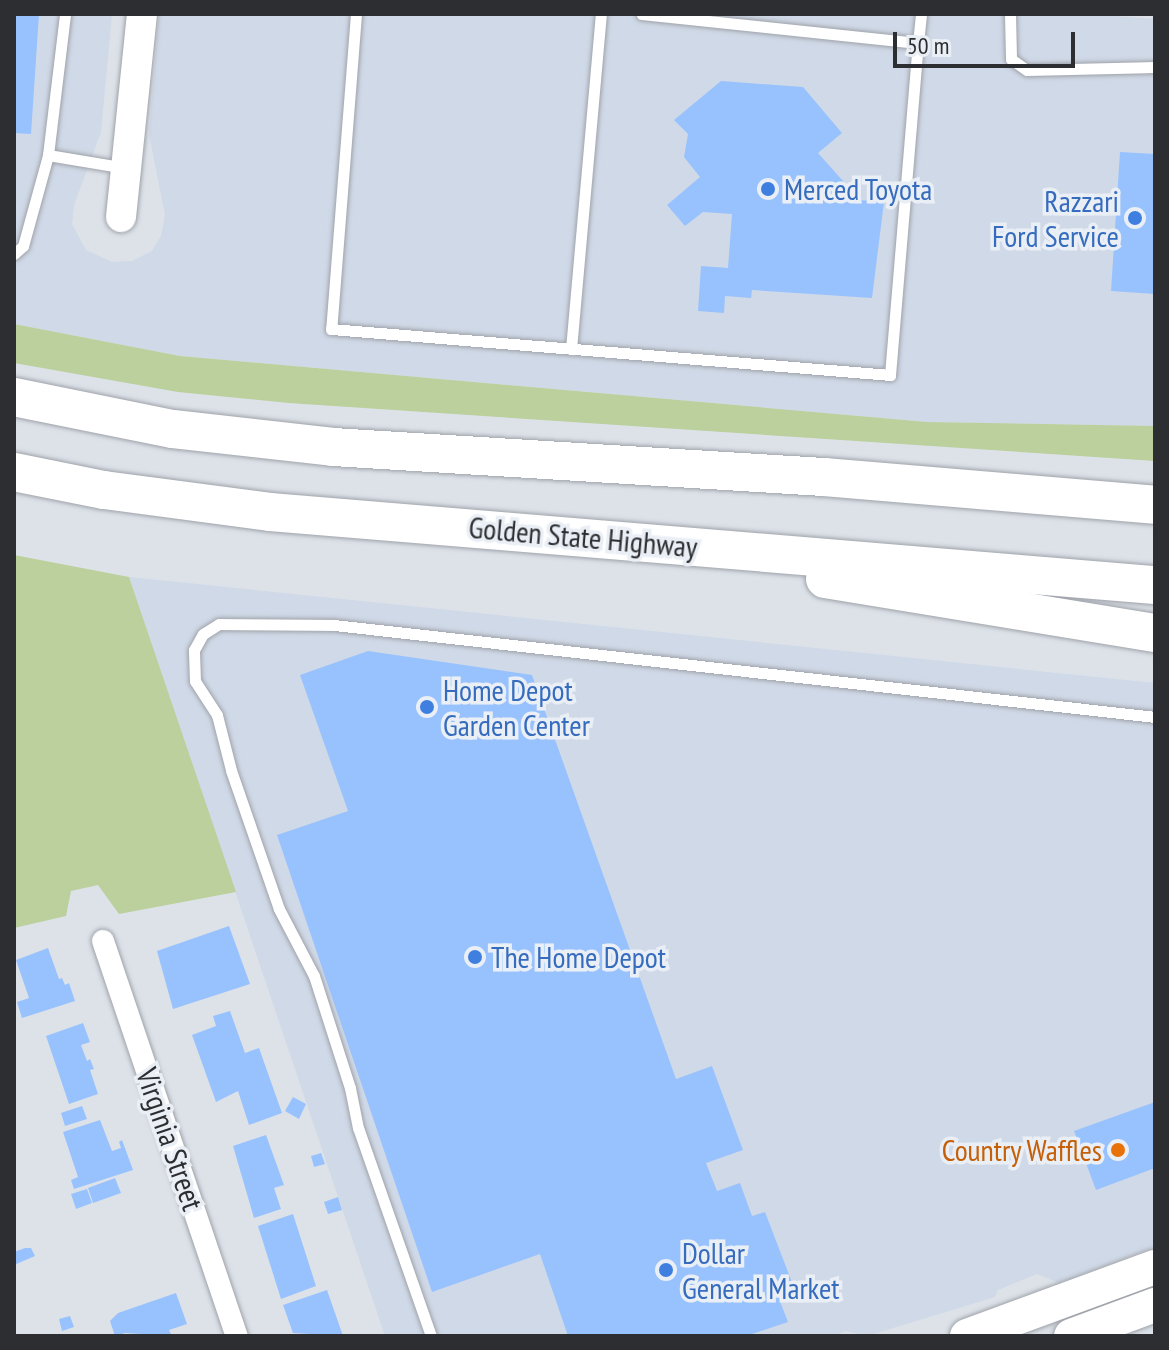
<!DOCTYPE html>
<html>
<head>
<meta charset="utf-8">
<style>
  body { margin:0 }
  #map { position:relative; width:1169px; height:1350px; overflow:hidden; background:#dde2e9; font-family:"PT Sans Narrow",sans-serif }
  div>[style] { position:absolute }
  .built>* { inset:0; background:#d0d9e7 }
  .green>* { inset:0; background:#bbd09c }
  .building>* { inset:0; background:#98c2fe }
  .roads { filter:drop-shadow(0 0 2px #9fa3aa) drop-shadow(0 0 2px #9fa3aa) }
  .lane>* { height:11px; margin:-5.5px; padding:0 5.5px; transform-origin:5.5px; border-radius:5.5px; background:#fff }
  .street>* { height:22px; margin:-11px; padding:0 11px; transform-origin:11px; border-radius:11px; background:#fff }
  .secondary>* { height:30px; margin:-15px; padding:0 15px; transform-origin:15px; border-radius:15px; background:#fff }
  .primary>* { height:34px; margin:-17px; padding:0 17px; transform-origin:17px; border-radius:17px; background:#fff }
  .highway>* { height:38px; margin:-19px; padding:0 19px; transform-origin:19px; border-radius:19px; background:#fff }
  .dots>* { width:22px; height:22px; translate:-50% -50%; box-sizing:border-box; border:4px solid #eaeff6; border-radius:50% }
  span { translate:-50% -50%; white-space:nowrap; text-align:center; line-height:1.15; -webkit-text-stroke:7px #eaeff6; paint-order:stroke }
  .shop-label { font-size:30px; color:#366cbe }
  .left { translate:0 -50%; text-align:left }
  .right { translate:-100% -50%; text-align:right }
  .street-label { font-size:30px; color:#2c2e31 }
  .food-label { font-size:30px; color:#c56008 }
  .frame { position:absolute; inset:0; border:16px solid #2c2e31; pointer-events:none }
  .scale { position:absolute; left:893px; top:32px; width:182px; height:36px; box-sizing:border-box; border:4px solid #2c2e31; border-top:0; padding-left:10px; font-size:24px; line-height:28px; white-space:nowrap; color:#2c2e31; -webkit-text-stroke:6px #eaeff6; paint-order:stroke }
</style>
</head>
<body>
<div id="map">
  <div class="built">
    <div style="clip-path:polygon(14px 14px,112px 14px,101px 132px,74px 205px,72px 224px,86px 250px,112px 262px,132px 261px,152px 251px,161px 236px,165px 215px,149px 134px,159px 14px,1088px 14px,1155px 19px,1155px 426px,927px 422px,180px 356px,14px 324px)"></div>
    <div style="clip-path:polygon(129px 577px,1155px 683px,1155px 1247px,1059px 1283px,1037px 1274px,998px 1290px,995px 1297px,867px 1336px,846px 1331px,835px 1336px,385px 1336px)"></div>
  </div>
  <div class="green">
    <div style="clip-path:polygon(14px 324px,180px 356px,927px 422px,1155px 426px,1155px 461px,289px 403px,178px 392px,14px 363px)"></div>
    <div style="clip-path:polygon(14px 555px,129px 577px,236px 892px,119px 914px,98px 885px,71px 891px,66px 916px,14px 928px)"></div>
  </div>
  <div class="building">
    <div style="clip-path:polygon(14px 14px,39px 14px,31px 134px,14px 133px)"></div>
    <div style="clip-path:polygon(721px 81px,803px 87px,842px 133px,818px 153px,860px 200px,884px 202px,872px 298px,752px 290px,751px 298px,725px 296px,724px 313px,698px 311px,701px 266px,728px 268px,732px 214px,703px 212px,685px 226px,667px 205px,700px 177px,684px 157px,688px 134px,674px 120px)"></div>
    <div style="clip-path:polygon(1120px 152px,1155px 154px,1155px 294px,1111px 291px)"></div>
    <div style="clip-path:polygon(368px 651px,532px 675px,676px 1079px,712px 1066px,743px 1150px,706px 1163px,717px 1191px,740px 1183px,752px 1216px,765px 1212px,793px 1285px,776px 1291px,788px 1322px,746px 1336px,568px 1336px,540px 1254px,432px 1292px,277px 835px,348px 811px,300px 675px)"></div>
    <div style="clip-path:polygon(229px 926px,250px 984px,173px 1009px,157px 951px)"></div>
    <div style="clip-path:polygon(48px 948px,59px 979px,62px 978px,65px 985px,69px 983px,75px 1001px,22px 1018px,17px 1002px,29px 998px,16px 960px)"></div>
    <div style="clip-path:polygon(230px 1011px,245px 1053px,259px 1048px,282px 1113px,249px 1125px,238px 1091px,216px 1102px,192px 1035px,216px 1026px,213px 1016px)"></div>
    <div style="clip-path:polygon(83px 1023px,90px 1042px,81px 1045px,87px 1061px,90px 1059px,94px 1069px,90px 1070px,98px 1094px,69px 1104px,46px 1036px)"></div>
    <div style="clip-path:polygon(293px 1097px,306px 1104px,299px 1119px,285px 1111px)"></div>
    <div style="clip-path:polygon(1155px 1102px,1155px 1168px,1096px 1190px,1074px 1131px)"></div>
    <div style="clip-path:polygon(82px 1106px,87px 1119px,65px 1126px,61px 1113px)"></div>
    <div style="clip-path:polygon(100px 1120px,112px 1151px,121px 1148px,119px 1142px,122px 1140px,133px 1170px,74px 1189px,71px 1180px,78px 1177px,63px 1132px)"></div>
    <div style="clip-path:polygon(266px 1135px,284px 1185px,274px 1188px,281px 1209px,254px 1218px,233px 1146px)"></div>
    <div style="clip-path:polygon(321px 1153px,325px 1164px,314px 1167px,311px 1156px)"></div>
    <div style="clip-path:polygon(115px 1178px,121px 1193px,93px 1203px,88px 1188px)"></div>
    <div style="clip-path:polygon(87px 1189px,92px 1203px,76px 1209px,71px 1194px)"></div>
    <div style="clip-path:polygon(338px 1197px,342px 1210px,328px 1214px,324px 1202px)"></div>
    <div style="clip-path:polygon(293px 1214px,316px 1286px,281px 1299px,258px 1226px)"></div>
    <div style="clip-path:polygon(25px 1248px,31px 1248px,35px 1256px,14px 1265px,14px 1252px)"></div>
    <div style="clip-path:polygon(327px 1290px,343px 1336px,293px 1333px,283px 1305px)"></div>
    <div style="clip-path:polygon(176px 1293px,187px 1324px,169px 1330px,172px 1336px,125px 1333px,115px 1336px,110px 1321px,118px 1313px)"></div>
    <div style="clip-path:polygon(70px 1316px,74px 1327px,62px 1331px,59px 1319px)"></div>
  </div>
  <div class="roads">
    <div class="lane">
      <div style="left:356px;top:14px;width:316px;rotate:94.5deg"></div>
      <div style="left:331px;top:329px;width:561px;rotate:4.7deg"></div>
      <div style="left:890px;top:375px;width:333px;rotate:-85.2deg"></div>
      <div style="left:918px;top:43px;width:278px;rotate:-174deg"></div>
      <div style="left:1010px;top:14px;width:45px;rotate:88.7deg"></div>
      <div style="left:1011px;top:59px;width:19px;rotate:35deg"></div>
      <div style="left:1027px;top:70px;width:128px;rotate:-1.3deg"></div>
      <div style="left:918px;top:43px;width:29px;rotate:-84deg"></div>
      <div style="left:48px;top:155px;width:142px;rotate:-83.1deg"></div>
      <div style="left:14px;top:254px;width:12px;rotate:-42deg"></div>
      <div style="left:23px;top:246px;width:94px;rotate:-74.6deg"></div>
      <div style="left:48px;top:155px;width:79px;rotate:9.5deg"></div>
      <div style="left:571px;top:349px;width:336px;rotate:-84.9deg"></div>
      <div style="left:431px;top:1336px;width:220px;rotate:-109.3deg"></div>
      <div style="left:358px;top:1128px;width:41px;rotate:-101.3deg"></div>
      <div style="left:350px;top:1088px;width:118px;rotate:-107.8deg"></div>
      <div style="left:314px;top:976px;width:76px;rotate:-117.6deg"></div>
      <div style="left:279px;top:909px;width:147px;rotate:-109.1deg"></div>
      <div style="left:231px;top:770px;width:57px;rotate:-104.3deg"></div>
      <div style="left:217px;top:715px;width:40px;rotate:-122.9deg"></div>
      <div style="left:195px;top:681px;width:31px;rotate:-92deg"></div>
      <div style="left:194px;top:650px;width:18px;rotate:-61deg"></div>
      <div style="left:203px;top:634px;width:19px;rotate:-32deg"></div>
      <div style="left:219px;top:624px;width:115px;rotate:0.5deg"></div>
      <div style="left:334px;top:625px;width:826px;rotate:6.39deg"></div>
    </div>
    <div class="street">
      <div style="left:103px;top:941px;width:417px;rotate:71.3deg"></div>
    </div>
    <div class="secondary">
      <div style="left:121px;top:217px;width:204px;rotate:-84.1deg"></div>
    </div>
    <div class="primary">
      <div style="left:967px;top:1336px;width:200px;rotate:-20.2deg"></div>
      <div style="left:1071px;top:1336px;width:90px;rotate:-20.3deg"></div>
    </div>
    <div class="highway">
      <div style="left:14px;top:397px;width:162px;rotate:11.4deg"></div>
      <div style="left:173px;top:429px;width:161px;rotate:6.4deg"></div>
      <div style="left:333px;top:447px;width:492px;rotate:3.5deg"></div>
      <div style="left:824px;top:477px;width:332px;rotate:4.8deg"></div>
      <div style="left:14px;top:472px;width:92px;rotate:11.3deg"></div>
      <div style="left:104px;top:490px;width:167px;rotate:7.5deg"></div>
      <div style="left:270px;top:512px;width:888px;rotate:4.72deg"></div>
      <div style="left:825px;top:579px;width:334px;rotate:9.3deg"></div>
    </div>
  </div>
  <div class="dots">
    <div style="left:768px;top:189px;background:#3f7fe0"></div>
    <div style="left:1135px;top:218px;background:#3f7fe0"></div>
    <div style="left:427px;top:707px;background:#3f7fe0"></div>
    <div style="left:475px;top:957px;background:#3f7fe0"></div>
    <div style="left:1118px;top:1150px;background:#e8710a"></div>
    <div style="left:666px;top:1270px;background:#3f7fe0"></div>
  </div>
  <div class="shop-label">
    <span class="left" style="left:784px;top:189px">Merced Toyota</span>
    <span class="right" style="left:1119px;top:218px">Razzari<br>Ford Service</span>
    <span class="left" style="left:443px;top:707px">Home Depot<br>Garden Center</span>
    <span class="left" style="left:491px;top:957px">The Home Depot</span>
    <span class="left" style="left:682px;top:1270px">Dollar<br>General Market</span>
  </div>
  <div class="street-label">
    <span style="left:583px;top:537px;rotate:5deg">Golden State Highway</span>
    <span style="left:170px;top:1139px;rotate:71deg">Virginia Street</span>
  </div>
  <div class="food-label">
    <span class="right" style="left:1102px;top:1150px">Country Waffles</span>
  </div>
  <div class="frame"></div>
  <div class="scale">50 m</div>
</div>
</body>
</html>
